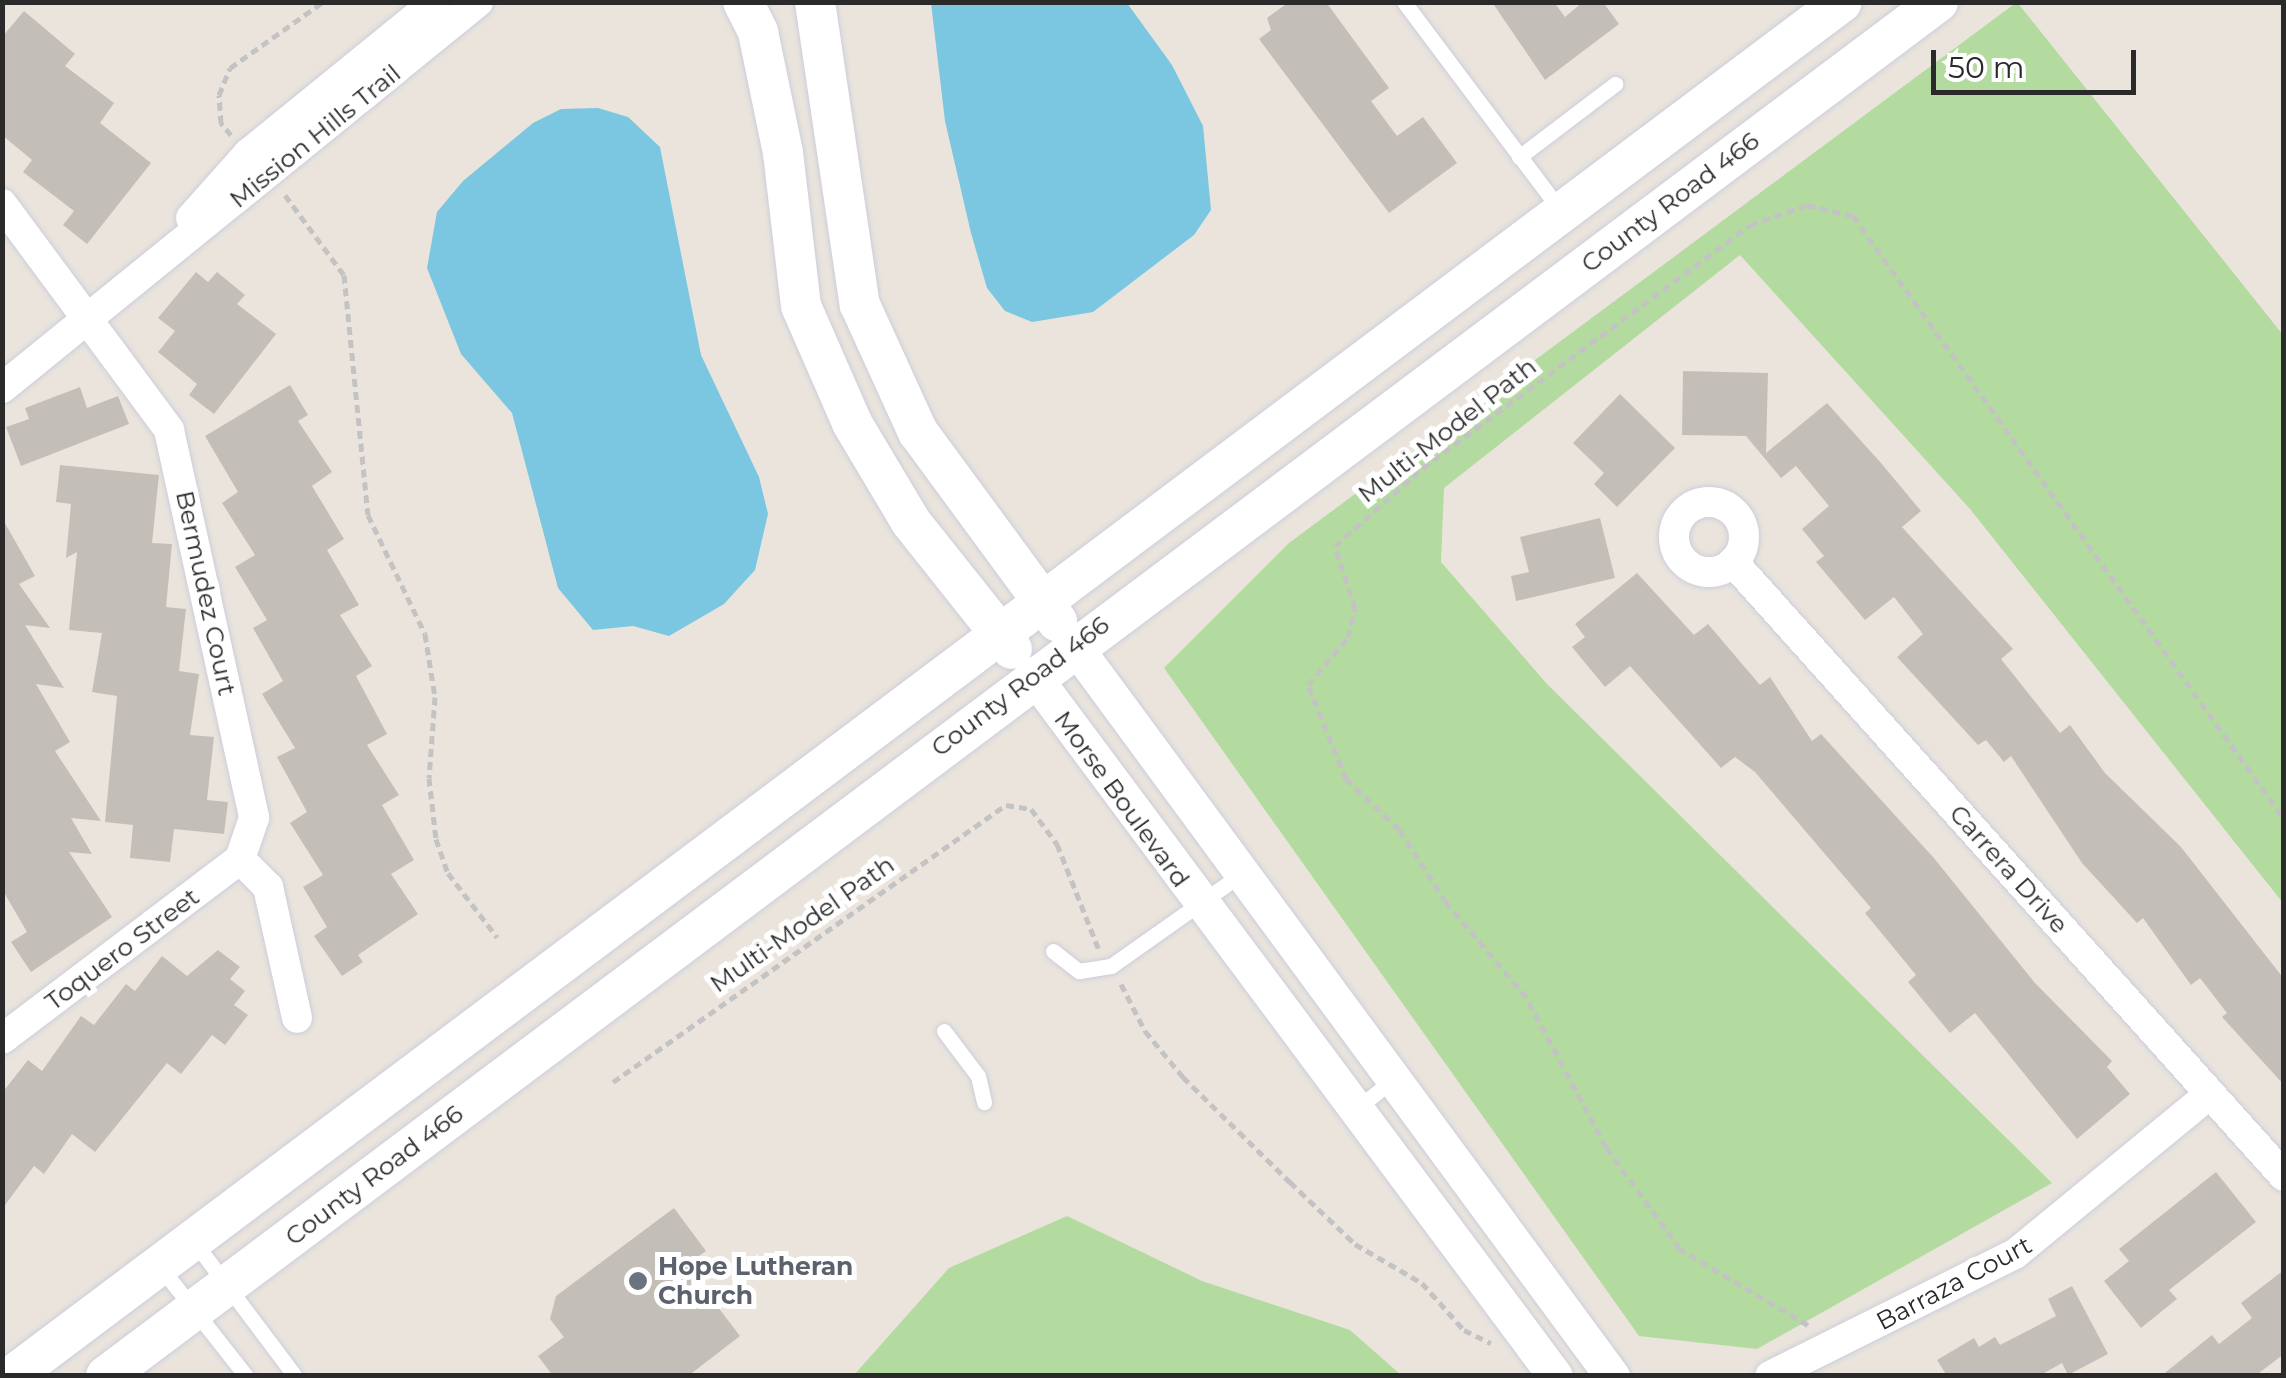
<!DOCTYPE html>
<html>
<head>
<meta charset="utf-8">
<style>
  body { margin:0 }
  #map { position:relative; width:2286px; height:1378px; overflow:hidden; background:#eae4dd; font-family:Montserrat,sans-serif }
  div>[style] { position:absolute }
  .green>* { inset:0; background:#b4db9f }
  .water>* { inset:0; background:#7bc6e1 }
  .building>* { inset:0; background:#c3bfb8 }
  .path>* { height:5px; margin-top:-2.5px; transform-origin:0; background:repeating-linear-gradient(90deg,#c3c3c3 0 8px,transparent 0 13px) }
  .roads { filter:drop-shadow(0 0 2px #cbceda) drop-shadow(0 0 2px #cbceda) }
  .service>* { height:15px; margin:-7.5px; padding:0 7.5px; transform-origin:7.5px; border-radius:7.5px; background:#fff }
  .minor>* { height:30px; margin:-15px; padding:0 15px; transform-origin:15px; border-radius:15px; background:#fff }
  .minor>.ring { margin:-15px; padding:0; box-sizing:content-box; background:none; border:30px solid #fff; border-radius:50% }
  .tertiary>* { height:35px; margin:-17.5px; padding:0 17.5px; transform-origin:17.5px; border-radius:17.5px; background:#fff }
  .secondary>* { height:40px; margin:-20px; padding:0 20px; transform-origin:20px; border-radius:20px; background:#fff }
  .dots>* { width:28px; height:28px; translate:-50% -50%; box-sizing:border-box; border:5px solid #fff; border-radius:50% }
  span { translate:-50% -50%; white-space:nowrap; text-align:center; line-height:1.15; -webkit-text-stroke:10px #fff; paint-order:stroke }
  .street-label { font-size:25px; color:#2a2a2a }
  .worship-label { font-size:25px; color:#5b616d; font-weight:700 }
  .left { translate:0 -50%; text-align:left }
  .frame { position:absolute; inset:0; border:5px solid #2a2a2a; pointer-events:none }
  .scale { position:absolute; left:1931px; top:50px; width:205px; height:45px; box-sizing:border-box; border:5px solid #2a2a2a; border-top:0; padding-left:12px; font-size:30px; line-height:35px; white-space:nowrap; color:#2a2a2a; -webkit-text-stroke:8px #fff; paint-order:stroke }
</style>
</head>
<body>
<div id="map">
  <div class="green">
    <div style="clip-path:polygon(2017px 2px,2283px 335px,2283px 903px,1970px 509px,1740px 255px,1444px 488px,1441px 562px,1547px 684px,2052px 1183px,1757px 1349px,1639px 1336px,1164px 668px,1289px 543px)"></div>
    <div style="clip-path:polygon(1067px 1216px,1202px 1281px,1350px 1330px,1401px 1375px,854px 1375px,949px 1268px)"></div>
  </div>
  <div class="water">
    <div style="clip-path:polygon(931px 3px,1127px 3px,1172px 65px,1203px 126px,1211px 210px,1194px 235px,1093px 312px,1032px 322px,1005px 311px,987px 288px,971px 233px,945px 121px)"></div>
    <div style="clip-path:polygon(598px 108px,628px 117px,660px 147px,701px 355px,759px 477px,768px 514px,755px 570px,724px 604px,669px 636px,633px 626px,593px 630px,558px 588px,512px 413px,461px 354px,427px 268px,437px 212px,463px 181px,533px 123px,561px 109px)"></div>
  </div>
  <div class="building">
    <div style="clip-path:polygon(1289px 2px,1326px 2px,1389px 88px,1371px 101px,1397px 136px,1423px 117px,1457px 163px,1389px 213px,1259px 39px,1271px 30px,1267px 18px)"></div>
    <div style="clip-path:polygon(1492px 2px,1554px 2px,1565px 17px,1583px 2px,1603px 2px,1619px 24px,1545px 80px)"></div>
    <div style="clip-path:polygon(24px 11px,75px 54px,65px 66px,114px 103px,100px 123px,151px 163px,87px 244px,63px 225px,74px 211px,23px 172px,32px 160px,2px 135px,2px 37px)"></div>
    <div style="clip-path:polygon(196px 272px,208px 282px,217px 272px,245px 295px,237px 304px,276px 334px,214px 414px,189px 395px,197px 384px,158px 352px,175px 331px,158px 318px)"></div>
    <div style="clip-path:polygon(1683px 371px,1768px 373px,1766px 453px,1827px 403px,1881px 463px,1921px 511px,1902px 527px,2013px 649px,2001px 659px,2060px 733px,2070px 725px,2105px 773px,2181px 847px,2284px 979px,2284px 1085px,2222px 1017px,2227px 1013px,2200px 978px,2191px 985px,2143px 918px,2137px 923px,2082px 863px,2011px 756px,2004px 762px,1986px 740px,1978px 745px,1897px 657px,1923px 634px,1894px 597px,1865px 620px,1816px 562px,1824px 556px,1802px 529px,1829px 506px,1796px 466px,1781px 478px,1746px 436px,1682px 435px)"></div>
    <div style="clip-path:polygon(290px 385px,308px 415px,298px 421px,332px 472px,312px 486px,344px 539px,327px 550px,359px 605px,340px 615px,372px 666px,356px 676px,387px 734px,367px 745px,399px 795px,382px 805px,414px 860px,391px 874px,418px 914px,358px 955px,363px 962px,342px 976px,314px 936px,327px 927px,303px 887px,323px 875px,290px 823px,307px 812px,277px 757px,295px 748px,262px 694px,283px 681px,253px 628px,267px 620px,235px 567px,255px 555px,222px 503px,238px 492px,205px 436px)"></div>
    <div style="clip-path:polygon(80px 387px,87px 408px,118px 396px,129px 424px,21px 466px,6px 427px,29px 419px,25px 408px)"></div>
    <div style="clip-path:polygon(1620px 394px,1675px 448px,1617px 507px,1594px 484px,1604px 473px,1573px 443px)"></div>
    <div style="clip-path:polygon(60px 465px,159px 475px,152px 543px,172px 544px,166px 607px,186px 609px,179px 671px,199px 674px,190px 735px,214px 737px,207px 800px,228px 802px,224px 834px,174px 829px,170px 862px,130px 858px,133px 825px,105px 822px,117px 696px,92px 692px,102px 633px,69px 630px,77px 552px,66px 558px,71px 504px,56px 502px)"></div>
    <div style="clip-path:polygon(2px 518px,35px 576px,19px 584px,50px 628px,25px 625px,64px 688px,36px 684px,70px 742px,55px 751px,101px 821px,71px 818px,92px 854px,69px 852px,112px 917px,31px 972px,11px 942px,27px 932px,2px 889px)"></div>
    <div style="clip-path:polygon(1600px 518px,1615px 578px,1516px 601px,1511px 576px,1529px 572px,1520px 537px)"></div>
    <div style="clip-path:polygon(1637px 573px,1694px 635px,1708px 624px,1760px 685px,1770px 677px,1812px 741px,1821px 734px,1933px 857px,2035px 983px,2112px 1061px,2107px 1067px,2130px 1094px,2077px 1139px,1975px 1013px,1950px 1033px,1908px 982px,1916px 975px,1865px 913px,1871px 908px,1755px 772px,1735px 757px,1721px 768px,1630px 666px,1605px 687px,1572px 647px,1585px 637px,1575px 624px)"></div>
    <div style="clip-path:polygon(218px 950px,240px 967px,230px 979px,245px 991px,234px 1005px,248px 1015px,225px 1045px,212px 1035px,181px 1074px,167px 1063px,95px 1152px,72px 1134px,44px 1174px,34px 1166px,2px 1209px,2px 1093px,28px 1060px,42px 1071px,81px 1016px,94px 1025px,126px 984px,135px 991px,162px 956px,187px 976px)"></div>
    <div style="clip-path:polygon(2216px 1172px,2256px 1222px,2169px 1290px,2177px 1299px,2141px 1328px,2104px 1281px,2129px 1261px,2119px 1249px)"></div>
    <div style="clip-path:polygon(674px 1208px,706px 1251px,686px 1265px,740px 1336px,688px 1376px,553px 1376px,538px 1356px,564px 1337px,550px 1319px,556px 1296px)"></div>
    <div style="clip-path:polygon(2284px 1270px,2284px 1354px,2255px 1376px,2161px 1376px,2212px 1335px,2219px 1344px,2252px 1318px,2241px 1303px)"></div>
    <div style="clip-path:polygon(2072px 1286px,2108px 1354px,2068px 1375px,2062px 1363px,2039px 1376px,1947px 1376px,1937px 1360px,1974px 1338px,1979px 1347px,1995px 1337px,2000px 1345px,2056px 1316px,2048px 1299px)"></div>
  </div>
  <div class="path">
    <div style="left:231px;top:135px;width:16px;rotate:-130deg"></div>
    <div style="left:221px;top:123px;width:28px;rotate:-94deg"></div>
    <div style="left:219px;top:95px;width:29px;rotate:-68deg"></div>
    <div style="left:230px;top:68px;width:114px;rotate:-35.4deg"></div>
    <div style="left:285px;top:195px;width:99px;rotate:53.6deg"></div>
    <div style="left:344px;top:275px;width:241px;rotate:84.3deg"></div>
    <div style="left:368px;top:515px;width:132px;rotate:64.4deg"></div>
    <div style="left:425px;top:634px;width:64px;rotate:81deg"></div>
    <div style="left:435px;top:697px;width:81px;rotate:94.2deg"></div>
    <div style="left:429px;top:778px;width:61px;rotate:83.5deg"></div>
    <div style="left:436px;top:839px;width:36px;rotate:71deg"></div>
    <div style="left:448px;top:873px;width:81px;rotate:52.6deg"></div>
    <div style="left:1121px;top:984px;width:53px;rotate:62.9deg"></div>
    <div style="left:1145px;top:1031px;width:60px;rotate:50.4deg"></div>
    <div style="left:1183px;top:1077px;width:150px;rotate:44.5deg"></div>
    <div style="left:1290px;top:1182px;width:90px;rotate:43.6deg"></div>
    <div style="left:1355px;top:1244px;width:78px;rotate:30.2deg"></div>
    <div style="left:1422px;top:1283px;width:63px;rotate:48.2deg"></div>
    <div style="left:1464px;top:1330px;width:30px;rotate:26deg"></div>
    <div style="left:613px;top:1082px;width:481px;rotate:-35.2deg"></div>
    <div style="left:1006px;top:805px;width:25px;rotate:9deg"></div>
    <div style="left:1031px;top:809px;width:44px;rotate:53.4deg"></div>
    <div style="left:1057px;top:844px;width:114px;rotate:68.4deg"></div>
    <div style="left:1808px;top:1325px;width:149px;rotate:-149.3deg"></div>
    <div style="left:1680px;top:1249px;width:126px;rotate:-126deg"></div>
    <div style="left:1606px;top:1147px;width:170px;rotate:-118.1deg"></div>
    <div style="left:1526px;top:997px;width:124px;rotate:-130.1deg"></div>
    <div style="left:1446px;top:902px;width:87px;rotate:-122.8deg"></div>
    <div style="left:1399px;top:829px;width:73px;rotate:-136.7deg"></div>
    <div style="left:1346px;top:779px;width:101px;rotate:-112deg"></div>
    <div style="left:1308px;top:685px;width:62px;rotate:-50.2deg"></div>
    <div style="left:1348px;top:637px;width:30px;rotate:-76deg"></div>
    <div style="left:1355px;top:608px;width:65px;rotate:-107.9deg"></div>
    <div style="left:1335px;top:546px;width:118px;rotate:-41.6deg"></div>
    <div style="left:1423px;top:468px;width:407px;rotate:-36.6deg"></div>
    <div style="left:1750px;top:225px;width:60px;rotate:-19.3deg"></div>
    <div style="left:1807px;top:205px;width:47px;rotate:13.4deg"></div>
    <div style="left:1853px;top:216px;width:741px;rotate:54.44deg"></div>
  </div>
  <div class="roads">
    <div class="service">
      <div style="left:1404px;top:2px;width:260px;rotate:53.1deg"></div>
      <div style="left:1519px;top:157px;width:121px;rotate:-37.2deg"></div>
      <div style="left:1053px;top:951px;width:33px;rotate:38deg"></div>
      <div style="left:1079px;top:971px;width:32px;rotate:-9deg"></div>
      <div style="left:1111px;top:966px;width:161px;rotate:-35.2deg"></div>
      <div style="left:944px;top:1031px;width:56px;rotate:52.9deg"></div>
      <div style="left:978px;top:1076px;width:27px;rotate:77deg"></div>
      <div style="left:1355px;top:1110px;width:51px;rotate:-38.7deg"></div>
      <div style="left:195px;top:1243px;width:166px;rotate:53.1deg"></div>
      <div style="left:161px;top:1268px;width:137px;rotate:51.8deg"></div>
    </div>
    <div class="minor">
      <div style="left:2px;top:204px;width:281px;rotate:53.5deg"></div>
      <div style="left:169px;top:430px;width:397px;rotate:77.6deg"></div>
      <div style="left:254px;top:818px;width:43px;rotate:108.9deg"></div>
      <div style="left:240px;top:859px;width:40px;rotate:45deg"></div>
      <div style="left:268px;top:887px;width:134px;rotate:77.5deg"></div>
      <div style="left:191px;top:218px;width:86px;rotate:-48.3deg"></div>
      <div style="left:248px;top:154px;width:241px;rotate:-39.1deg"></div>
      <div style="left:2px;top:388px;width:613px;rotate:-39.04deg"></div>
      <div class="ring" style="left:1674px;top:502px;width:40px;height:40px"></div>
      <div style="left:1733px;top:562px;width:825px;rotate:48.1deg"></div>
      <div style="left:2px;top:1039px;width:298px;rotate:-37.1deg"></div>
      <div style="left:1770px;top:1376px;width:274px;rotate:-26.5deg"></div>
      <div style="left:2015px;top:1254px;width:252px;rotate:-39.4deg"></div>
    </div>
    <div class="tertiary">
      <div style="left:1074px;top:645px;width:908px;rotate:53.65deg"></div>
      <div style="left:1032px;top:674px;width:875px;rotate:53.31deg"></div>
    </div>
    <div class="secondary">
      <div style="left:743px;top:2px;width:34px;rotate:63deg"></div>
      <div style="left:758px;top:32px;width:124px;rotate:78.3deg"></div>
      <div style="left:783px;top:153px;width:154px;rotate:83.3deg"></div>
      <div style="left:801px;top:306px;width:128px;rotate:66.4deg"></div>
      <div style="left:852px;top:423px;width:115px;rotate:59.2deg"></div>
      <div style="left:911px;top:522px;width:162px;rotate:51.5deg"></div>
      <div style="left:815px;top:2px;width:306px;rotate:81.6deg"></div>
      <div style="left:860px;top:305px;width:140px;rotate:65.5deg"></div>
      <div style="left:918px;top:432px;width:235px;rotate:53.7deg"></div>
      <div style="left:12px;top:1376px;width:2288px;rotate:-36.9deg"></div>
      <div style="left:106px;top:1376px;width:2290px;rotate:-36.87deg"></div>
    </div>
  </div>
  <div class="dots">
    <div style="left:638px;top:1281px;background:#6b7280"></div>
  </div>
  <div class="street-label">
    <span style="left:315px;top:136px;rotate:-39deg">Mission Hills Trail</span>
    <span style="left:1670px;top:202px;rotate:-37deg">County Road 466</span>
    <span style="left:1447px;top:430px;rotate:-38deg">Multi-Model Path</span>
    <span style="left:206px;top:593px;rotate:78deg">Bermudez Court</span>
    <span style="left:1020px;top:686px;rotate:-37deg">County Road 466</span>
    <span style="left:1122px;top:799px;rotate:54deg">Morse Boulevard</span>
    <span style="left:2009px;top:869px;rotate:48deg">Carrera Drive</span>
    <span style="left:802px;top:924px;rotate:-35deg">Multi-Model Path</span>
    <span style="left:122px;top:949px;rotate:-37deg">Toquero Street</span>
    <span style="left:374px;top:1175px;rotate:-37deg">County Road 466</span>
    <span style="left:1954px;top:1283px;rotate:-28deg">Barraza Court</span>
  </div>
  <div class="worship-label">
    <span class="left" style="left:658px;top:1281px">Hope Lutheran<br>Church</span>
  </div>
  <div class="frame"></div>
  <div class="scale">50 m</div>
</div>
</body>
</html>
